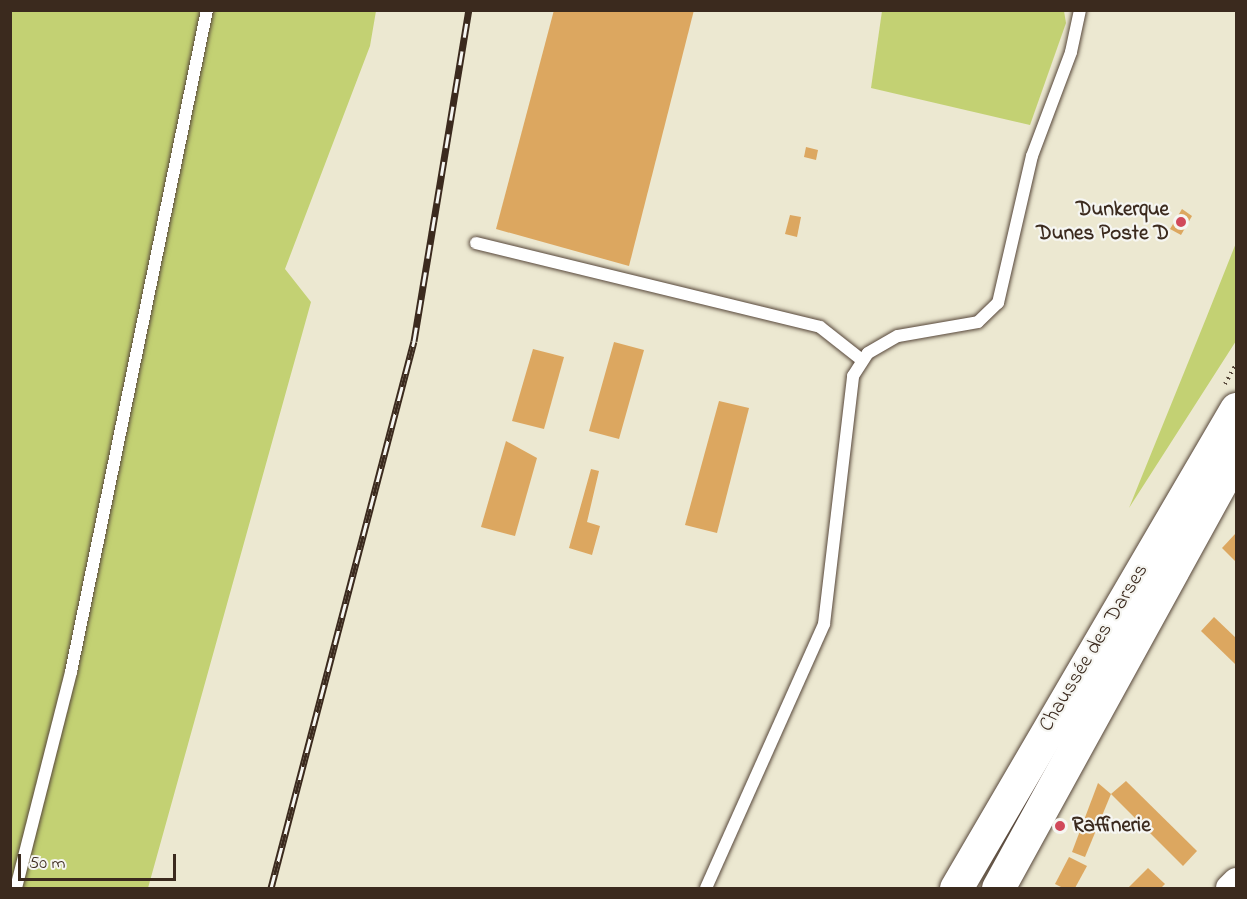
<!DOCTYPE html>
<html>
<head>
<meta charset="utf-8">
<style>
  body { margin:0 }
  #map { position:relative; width:1247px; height:899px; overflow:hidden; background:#ece8d1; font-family:"Indie Flower",sans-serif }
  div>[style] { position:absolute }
  .green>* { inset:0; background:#c3d173 }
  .building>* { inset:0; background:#dca760 }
  .path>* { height:4px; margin-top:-2px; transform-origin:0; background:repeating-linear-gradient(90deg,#564639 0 1.5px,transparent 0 6px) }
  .roads { filter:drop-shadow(0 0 2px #564639) drop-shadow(0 0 2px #564639) }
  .lane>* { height:12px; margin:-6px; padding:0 6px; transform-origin:6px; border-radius:6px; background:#fff }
  .street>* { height:26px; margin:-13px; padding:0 13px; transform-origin:13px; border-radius:13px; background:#fff }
  .primary>* { height:33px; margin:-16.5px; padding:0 16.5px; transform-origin:16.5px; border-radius:16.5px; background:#fff }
  .rail>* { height:7px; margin-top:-3.5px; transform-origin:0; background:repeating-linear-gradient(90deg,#f6f6f2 0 14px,#3b2a1e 0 28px); box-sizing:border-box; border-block:2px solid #3b2a1e }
  .dots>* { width:16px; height:16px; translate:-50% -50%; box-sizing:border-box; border:3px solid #f6f6f2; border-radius:50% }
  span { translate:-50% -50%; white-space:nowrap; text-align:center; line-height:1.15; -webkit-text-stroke:4.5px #f6f6f2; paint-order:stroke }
  .poi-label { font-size:21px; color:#3b2a1e; font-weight:700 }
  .right { translate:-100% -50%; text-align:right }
  .left { translate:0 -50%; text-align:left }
  .street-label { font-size:21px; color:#3b2a1e }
  .frame { position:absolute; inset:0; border:12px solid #3b2a1e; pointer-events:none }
  .scale { position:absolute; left:18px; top:854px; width:158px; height:27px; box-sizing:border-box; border:3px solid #3b2a1e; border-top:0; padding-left:8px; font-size:18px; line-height:21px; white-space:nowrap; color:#3b2a1e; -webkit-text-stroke:4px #f6f6f2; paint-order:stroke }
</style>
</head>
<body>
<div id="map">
  <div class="green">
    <div style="clip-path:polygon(10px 11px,376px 11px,370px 46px,285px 269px,311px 302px,148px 888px,11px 888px)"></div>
    <div style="clip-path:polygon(882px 11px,1064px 11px,1066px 23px,1030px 125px,871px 88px)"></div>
    <div style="clip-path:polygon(1236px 243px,1236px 341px,1129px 508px,1207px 316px)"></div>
  </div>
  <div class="building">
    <div style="clip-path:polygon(554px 10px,694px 10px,629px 266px,496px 229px)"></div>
    <div style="clip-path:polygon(806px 147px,818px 150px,816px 160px,804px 157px)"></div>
    <div style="clip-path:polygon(1182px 209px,1192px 216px,1181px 235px,1170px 229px)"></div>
    <div style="clip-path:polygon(790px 215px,801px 217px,797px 237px,785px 234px)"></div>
    <div style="clip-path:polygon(614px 342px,644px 350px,619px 439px,589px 431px)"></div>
    <div style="clip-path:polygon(533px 349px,564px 357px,544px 429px,512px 421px)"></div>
    <div style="clip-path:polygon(719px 401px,749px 408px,717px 533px,685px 525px)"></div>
    <div style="clip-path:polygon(506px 441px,537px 458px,515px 536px,481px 527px)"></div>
    <div style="clip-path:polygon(591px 469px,599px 471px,587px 522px,600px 526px,592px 555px,569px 548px)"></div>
    <div style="clip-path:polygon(1236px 533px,1236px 562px,1222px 548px)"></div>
    <div style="clip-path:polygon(1214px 617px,1236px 638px,1235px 664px,1201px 631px)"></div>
    <div style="clip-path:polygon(1126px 781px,1197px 851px,1183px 866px,1111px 794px)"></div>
    <div style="clip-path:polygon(1098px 783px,1111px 794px,1085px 857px,1072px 852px)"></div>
    <div style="clip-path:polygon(1069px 857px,1087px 866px,1075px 888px,1063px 888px,1055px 884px)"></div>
    <div style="clip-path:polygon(1148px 868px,1165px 884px,1161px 888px,1128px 888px)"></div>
  </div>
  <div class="path">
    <div style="left:1225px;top:384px;width:23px;rotate:-61deg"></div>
  </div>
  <div class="roads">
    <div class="lane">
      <div style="left:476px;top:243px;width:354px;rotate:13.7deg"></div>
      <div style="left:820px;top:327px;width:53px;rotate:38.2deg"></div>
      <div style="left:16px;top:888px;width:223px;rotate:-75.7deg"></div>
      <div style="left:71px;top:672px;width:676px;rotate:-78.39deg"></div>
      <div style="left:706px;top:888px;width:289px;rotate:-65.9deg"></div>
      <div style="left:824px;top:624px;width:250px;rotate:-83.3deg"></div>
      <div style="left:853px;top:376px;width:27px;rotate:-57deg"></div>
      <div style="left:868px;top:353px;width:34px;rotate:-30deg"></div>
      <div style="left:898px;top:336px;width:81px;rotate:-9.9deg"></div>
      <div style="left:978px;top:322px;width:28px;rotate:-44deg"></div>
      <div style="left:998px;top:303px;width:151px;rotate:-77deg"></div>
      <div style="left:1032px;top:156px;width:111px;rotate:-69.4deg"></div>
      <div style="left:1071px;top:52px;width:43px;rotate:-77.9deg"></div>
    </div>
    <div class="street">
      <div style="left:1229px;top:888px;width:10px;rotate:-45deg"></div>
    </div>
    <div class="primary">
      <div style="left:956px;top:888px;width:555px;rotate:-59.69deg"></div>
      <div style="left:998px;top:888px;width:494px;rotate:-61.2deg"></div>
    </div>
  </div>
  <div class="rail">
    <div style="left:271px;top:888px;width:565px;rotate:-75.35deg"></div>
    <div style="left:414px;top:341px;width:336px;rotate:-80.6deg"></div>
  </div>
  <div class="dots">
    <div style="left:1181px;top:222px;background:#d1495b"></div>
    <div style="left:1060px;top:826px;background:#d1495b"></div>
  </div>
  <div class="poi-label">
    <span class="right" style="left:1169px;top:222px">Dunkerque<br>Dunes Poste D</span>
    <span class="left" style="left:1072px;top:826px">Raffinerie</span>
  </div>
  <div class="street-label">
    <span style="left:1094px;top:648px;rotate:-59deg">Chaussée des Darses</span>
  </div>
  <div class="frame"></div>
  <div class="scale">50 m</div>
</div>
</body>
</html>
